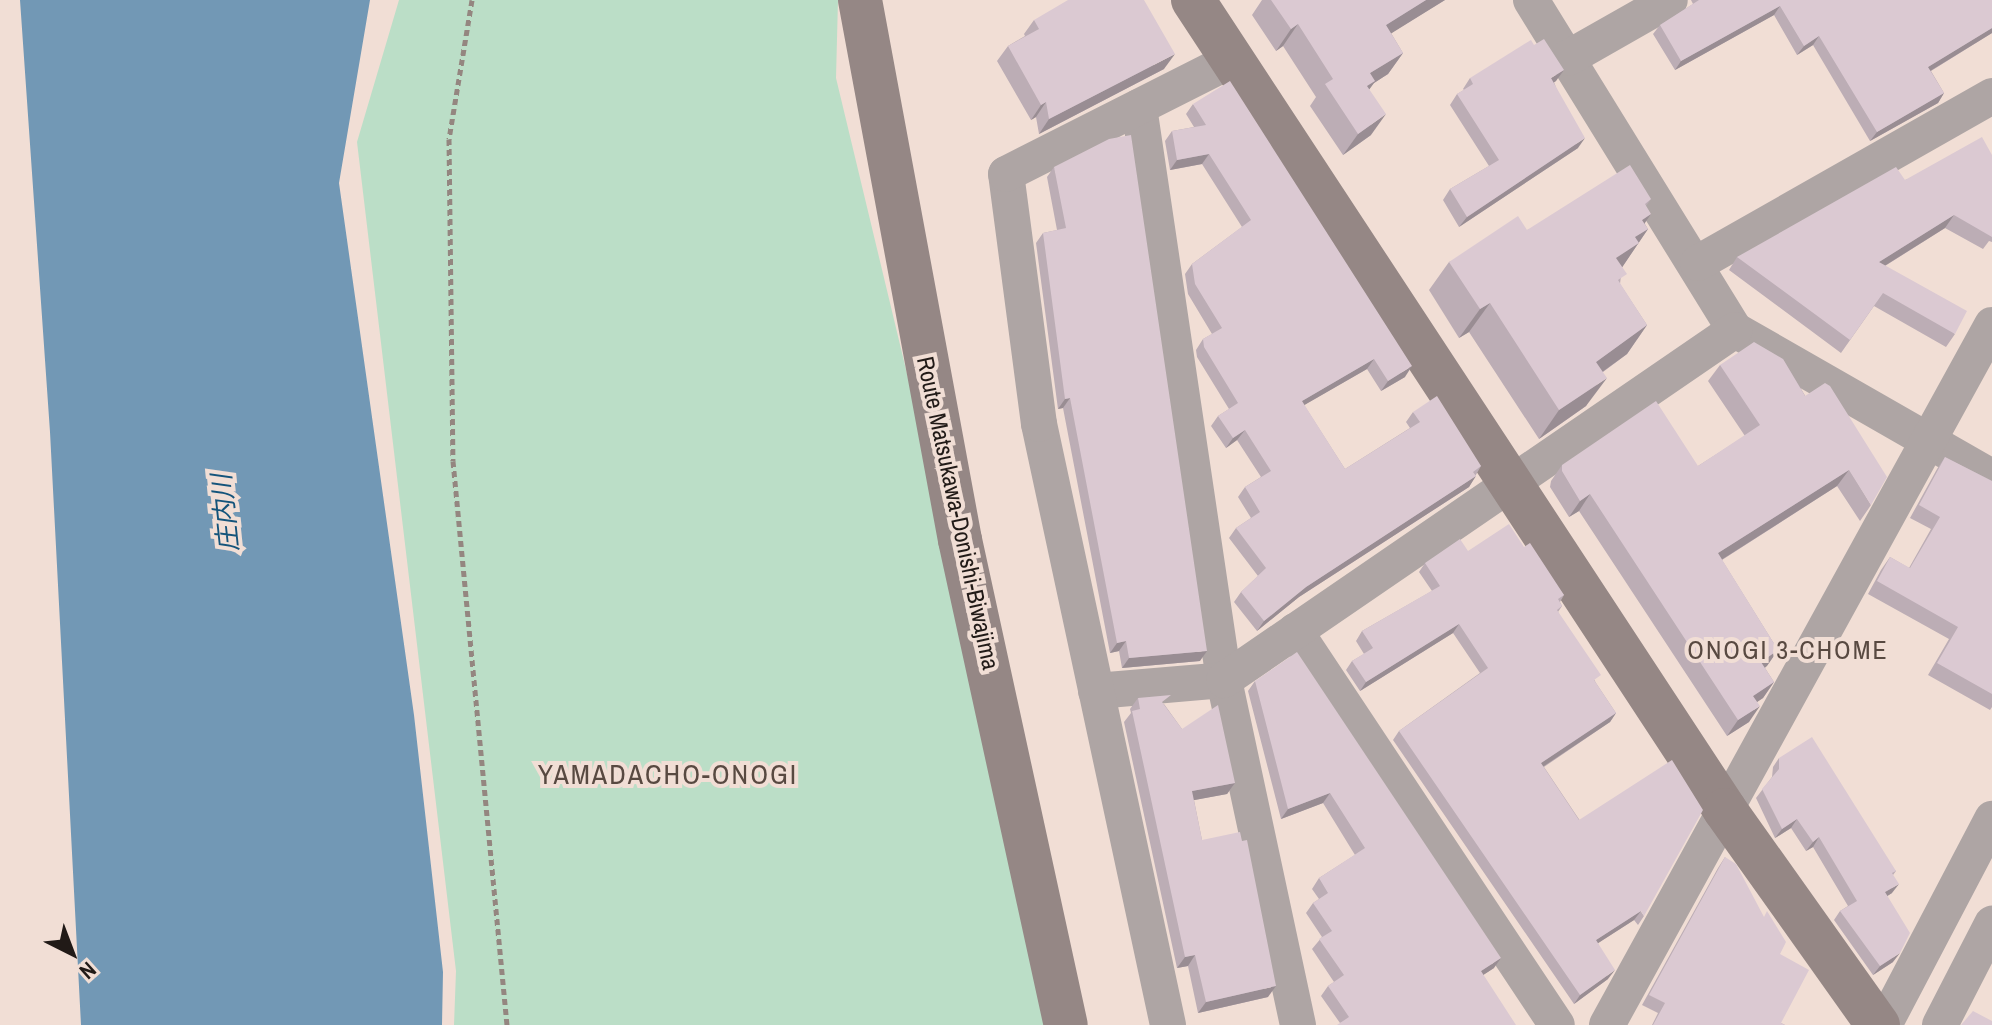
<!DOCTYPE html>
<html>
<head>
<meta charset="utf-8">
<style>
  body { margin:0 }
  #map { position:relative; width:1992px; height:1025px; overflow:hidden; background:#f1ded5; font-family:"Archivo Narrow","Noto Sans JP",sans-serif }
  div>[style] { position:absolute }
  .green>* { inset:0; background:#bbdec7 }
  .water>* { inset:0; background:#7298b5 }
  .path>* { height:5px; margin-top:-2.5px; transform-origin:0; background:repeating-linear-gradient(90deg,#948680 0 6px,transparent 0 10px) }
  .street>* { height:36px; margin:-18px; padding:0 18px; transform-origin:18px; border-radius:18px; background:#aea5a4 }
  .secondary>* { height:44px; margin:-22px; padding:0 22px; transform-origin:22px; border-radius:22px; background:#958785 }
  .wall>* { inset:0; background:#bcadb5 }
  .shaded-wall>* { inset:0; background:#998d93 }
  .building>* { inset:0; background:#dbc9d2 }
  span { translate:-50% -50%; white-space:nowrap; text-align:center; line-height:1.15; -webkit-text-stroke:8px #f1ded5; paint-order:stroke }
  .street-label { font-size:24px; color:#211a17 }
  .water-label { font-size:26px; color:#14547b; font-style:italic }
  .neighbourhood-label { font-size:26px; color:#584941; letter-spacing:2px }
  .quarter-label { font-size:28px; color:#584941; letter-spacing:2px }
  .north { position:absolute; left:32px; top:913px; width:80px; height:80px; -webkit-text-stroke:6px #f1ded5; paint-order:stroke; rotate:138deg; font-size:22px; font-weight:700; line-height:32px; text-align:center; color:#211a17 }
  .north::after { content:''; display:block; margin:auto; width:28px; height:36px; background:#211a17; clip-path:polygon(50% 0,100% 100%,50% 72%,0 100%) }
</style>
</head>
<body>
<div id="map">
  <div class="green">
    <div style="clip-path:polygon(399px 0,838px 0,836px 78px,1042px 936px,1058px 1025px,454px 1025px,456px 971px,357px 142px)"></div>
  </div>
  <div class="water">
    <div style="clip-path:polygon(20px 0,370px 0,339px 183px,414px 715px,443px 972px,442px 1025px,81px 1025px,50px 432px)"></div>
  </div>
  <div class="path">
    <div style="left:472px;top:0;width:141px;rotate:99.4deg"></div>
    <div style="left:449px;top:139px;width:322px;rotate:89.3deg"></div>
    <div style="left:453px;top:461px;width:567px;rotate:84.53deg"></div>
  </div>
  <div class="street">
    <div style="left:1531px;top:0;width:388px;rotate:58.3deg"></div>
    <div style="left:1735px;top:330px;width:296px;rotate:29.8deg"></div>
    <div style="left:1568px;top:58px;width:117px;rotate:-29.6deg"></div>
    <div style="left:1139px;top:107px;width:579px;rotate:81.56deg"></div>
    <div style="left:1224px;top:680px;width:353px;rotate:77.9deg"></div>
    <div style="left:1698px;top:263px;width:338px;rotate:-29.6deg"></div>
    <div style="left:1295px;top:631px;width:473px;rotate:56.4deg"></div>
    <div style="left:1096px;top:691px;width:128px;rotate:-4.9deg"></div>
    <div style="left:1224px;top:680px;width:619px;rotate:-34.41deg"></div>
    <div style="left:1168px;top:1025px;width:615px;rotate:-102.11deg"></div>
    <div style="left:1039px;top:424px;width:252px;rotate:-97.5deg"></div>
    <div style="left:1006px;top:174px;width:253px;rotate:-26.8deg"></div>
    <div style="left:1607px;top:1025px;width:799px;rotate:-61.19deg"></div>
    <div style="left:1884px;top:1025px;width:233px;rotate:-62.3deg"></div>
    <div style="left:1940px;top:1025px;width:114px;rotate:-62.8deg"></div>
  </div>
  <div class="secondary">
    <div style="left:860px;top:0;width:549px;rotate:79.51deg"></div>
    <div style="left:960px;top:540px;width:496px;rotate:77.7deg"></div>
    <div style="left:1193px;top:0;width:969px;rotate:56.7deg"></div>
    <div style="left:1725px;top:810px;width:264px;rotate:54.6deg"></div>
  </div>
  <div class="wall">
    <div style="clip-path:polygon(1262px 0,1445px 0,1391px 33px,1403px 53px,1388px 74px,1374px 83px,1369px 89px,1371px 135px,1343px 155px,1310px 106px,1316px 97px,1283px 46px,1276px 51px,1252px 15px)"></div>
    <div style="clip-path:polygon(1691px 0,1992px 0,1992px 33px,1931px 71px,1944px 93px,1938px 103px,1870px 141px,1813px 45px,1797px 55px,1774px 15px,1675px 70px,1653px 34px,1660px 25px,1693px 4px)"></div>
    <div style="clip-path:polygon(1034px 20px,1164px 69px,1039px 134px,1036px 117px,1031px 120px,997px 61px,1008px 46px,1025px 36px,1024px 34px)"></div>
    <div style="clip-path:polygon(1470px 78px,1556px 81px,1554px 82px,1578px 148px,1459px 227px,1443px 200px,1450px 189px,1489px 166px,1450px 105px,1457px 94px,1464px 90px,1463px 89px)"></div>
    <div style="clip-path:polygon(1193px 104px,1405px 377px,1381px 391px,1367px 369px,1304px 405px,1345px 469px,1410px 428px,1406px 422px,1413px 412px,1481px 466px,1469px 487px,1299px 597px,1257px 631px,1234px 602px,1241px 592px,1258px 576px,1229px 538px,1236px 528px,1251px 518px,1238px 497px,1245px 487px,1261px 477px,1237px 440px,1226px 448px,1211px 426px,1218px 416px,1229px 409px,1197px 357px,1196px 350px,1203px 339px,1212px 334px,1188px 294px,1185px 274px,1192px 264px,1242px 227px,1202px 164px,1170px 170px,1165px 141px,1172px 131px,1194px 127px,1186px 114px)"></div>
    <div style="clip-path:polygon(1992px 155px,1992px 242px,1989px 241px,1983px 249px,1945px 228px,1885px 266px,1955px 334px,1946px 347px,1874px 306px,1841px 353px,1729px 270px,1737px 257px,1905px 180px)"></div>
    <div style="clip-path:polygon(1054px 167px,1200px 661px,1122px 668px,1119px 651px,1110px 653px,1063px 408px,1058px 409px,1036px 243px,1043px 233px,1057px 230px,1047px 177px)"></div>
    <div style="clip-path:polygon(1651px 199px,1646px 206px,1645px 224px,1648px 229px,1622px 267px,1620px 284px,1647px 325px,1627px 354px,1603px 372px,1586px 406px,1539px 439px,1469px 332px,1459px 338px,1429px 290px,1449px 262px,1527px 230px)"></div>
    <div style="clip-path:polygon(1783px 359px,1871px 505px,1860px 521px,1837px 486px,1722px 560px,1778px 650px,1765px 668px,1774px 682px,1763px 698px,1757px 702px,1749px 722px,1727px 736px,1579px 511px,1569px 517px,1550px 487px,1551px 481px,1562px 465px,1698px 466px,1745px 436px,1708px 381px,1720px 365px)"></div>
    <div style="clip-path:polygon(1945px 457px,1992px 481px,1992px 707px,1990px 710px,1928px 675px,1949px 639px,1868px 594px,1881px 570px,1890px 557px,1909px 568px,1931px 529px,1910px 518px,1937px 469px)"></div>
    <div style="clip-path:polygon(1524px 547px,1564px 595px,1560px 602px,1562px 606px,1558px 612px,1596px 683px,1616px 713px,1610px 722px,1544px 767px,1644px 916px,1638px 925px,1634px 920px,1598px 943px,1608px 979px,1574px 1004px,1393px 740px,1399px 731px,1480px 673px,1453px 633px,1360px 691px,1346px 670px,1352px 661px,1364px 654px,1356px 641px,1362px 631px,1432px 591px,1419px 572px,1425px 563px,1468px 551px)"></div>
    <div style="clip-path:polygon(1255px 681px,1494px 968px,1483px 975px,1340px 1023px,1321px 996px,1328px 986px,1334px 982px,1312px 949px,1322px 937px,1306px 913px,1313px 903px,1319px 899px,1312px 889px,1319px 878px,1355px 855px,1323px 803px,1281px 819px,1248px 691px)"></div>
    <div style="clip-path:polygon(1138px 698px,1164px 704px,1182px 729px,1235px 783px,1227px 794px,1194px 800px,1202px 840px,1268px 997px,1198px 1013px,1188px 966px,1177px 968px,1124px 722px,1131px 713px,1130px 709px)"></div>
    <div style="clip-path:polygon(1779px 758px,1896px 871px,1893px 875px,1892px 893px,1887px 896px,1893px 962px,1873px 975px,1834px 920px,1840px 911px,1848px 906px,1813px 847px,1806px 851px,1791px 828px,1775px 838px,1756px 798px,1772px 777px,1773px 767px)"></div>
    <div style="clip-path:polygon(1725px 857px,1780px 954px,1781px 1023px,1785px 1025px,1652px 1025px,1658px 1013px,1642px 1005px,1718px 868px)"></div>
  </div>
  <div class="shaded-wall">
    <div style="clip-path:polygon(1426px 0,1445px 0,1371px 46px,1386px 25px)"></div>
    <div style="clip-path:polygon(1780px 6px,1774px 15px,1675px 70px,1681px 61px)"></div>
    <div style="clip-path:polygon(1298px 24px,1283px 46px,1276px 51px,1291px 29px)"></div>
    <div style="clip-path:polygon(1992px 28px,1992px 33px,1922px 76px,1928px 67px)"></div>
    <div style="clip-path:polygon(1819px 36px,1813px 45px,1797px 55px,1804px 46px)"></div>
    <div style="clip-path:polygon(1403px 53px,1388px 74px,1374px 83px,1360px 102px,1370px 73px)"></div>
    <div style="clip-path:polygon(1175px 54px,1164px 69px,1039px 134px,1049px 119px)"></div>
    <div style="clip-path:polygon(1564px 70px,1556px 81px,1544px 89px,1551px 78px)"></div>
    <div style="clip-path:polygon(1944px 93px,1938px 103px,1870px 141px,1877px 132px)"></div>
    <div style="clip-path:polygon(1046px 102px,1036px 117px,1031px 120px,1041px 105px)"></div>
    <div style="clip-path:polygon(1386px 114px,1371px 135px,1343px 155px,1358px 134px)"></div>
    <div style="clip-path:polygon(1585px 138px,1578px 148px,1459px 227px,1467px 217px)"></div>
    <div style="clip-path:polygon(1209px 154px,1202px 164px,1170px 170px,1177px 160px)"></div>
    <div style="clip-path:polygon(1651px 214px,1636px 236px,1648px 229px,1619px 272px,1596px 286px,1642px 220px)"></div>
    <div style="clip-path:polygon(1954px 215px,1945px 228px,1870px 275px,1879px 262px)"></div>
    <div style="clip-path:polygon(1490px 303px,1469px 332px,1459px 338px,1480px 309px)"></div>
    <div style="clip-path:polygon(1647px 325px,1627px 354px,1576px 391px,1596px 362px)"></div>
    <div style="clip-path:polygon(1374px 359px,1367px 369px,1294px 411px,1302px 401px)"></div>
    <div style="clip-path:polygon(1412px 366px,1405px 377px,1381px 391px,1388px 381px)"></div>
    <div style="clip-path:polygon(1607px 378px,1586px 406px,1539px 439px,1559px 410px)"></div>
    <div style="clip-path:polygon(1070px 398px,1063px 408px,1058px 409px,1065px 399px)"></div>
    <div style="clip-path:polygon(1245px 430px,1237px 440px,1226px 448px,1233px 438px)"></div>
    <div style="clip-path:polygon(1849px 470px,1837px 486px,1707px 569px,1718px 553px)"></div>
    <div style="clip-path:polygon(1476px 476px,1469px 487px,1299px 597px,1257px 631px,1264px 621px,1306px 587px)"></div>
    <div style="clip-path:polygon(1590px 494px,1579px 511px,1569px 517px,1580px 501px)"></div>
    <div style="clip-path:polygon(1459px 624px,1453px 633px,1360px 691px,1366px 682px)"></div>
    <div style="clip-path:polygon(1126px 641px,1119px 651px,1110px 653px,1117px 643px)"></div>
    <div style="clip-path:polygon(1778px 650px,1767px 666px,1750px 678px,1761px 662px)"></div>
    <div style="clip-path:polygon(1207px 651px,1200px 661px,1122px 668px,1129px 658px)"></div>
    <div style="clip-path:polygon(1774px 682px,1763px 698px,1742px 712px,1753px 696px)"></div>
    <div style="clip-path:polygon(1760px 706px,1749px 722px,1727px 736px,1738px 720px)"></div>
    <div style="clip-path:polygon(1616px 713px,1610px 722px,1535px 772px,1541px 763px)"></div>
    <div style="clip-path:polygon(1235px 783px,1227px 794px,1184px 802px,1192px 791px)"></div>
    <div style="clip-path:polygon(1330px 793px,1323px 803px,1281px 819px,1288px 809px)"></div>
    <div style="clip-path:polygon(1797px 819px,1791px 828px,1775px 838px,1782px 829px)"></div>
    <div style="clip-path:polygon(1819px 837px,1813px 847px,1806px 851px,1813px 842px)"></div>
    <div style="clip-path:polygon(1899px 884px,1892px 893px,1878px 902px,1885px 892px)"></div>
    <div style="clip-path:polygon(1641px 911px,1634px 920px,1589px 949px,1596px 940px)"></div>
    <div style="clip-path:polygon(1900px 953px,1893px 962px,1873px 975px,1880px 966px)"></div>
    <div style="clip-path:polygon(1195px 955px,1188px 966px,1177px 968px,1185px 957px)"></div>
    <div style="clip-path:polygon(1501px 958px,1494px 968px,1474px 981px,1481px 971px)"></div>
    <div style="clip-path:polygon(1615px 970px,1608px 979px,1574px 1004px,1580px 995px)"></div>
    <div style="clip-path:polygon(1276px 986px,1268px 997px,1198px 1013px,1206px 1002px)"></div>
  </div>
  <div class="building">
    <div style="clip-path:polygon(1068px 0,1144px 0,1175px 54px,1049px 119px,1046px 102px,1041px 105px,1008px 46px,1039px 29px,1034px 20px)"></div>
    <div style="clip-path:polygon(1271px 0,1426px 0,1386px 25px,1403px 53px,1370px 73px,1375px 81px,1367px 86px,1386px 114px,1358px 134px,1325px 84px,1333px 79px,1298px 24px,1291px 29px)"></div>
    <div style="clip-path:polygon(1699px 0,1992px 0,1992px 28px,1928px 67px,1944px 93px,1877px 132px,1819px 36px,1804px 46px,1780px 6px,1681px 61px,1660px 25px)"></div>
    <div style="clip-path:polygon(1544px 39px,1564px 70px,1551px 78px,1585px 138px,1467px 217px,1450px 189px,1499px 160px,1457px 94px,1473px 84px,1470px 78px,1531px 40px,1534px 45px)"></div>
    <div style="clip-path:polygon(1230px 81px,1412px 366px,1388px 381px,1374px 359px,1302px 401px,1345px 469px,1420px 422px,1413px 412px,1437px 396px,1481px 466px,1473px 472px,1476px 476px,1306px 587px,1264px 621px,1241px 592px,1266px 568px,1236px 528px,1260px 512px,1245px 487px,1271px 471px,1245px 430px,1233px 438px,1218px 416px,1238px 403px,1204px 347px,1203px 339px,1222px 328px,1195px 284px,1192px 264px,1251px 220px,1209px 154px,1177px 160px,1172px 131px,1206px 125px,1193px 104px)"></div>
    <div style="clip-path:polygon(1131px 135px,1207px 651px,1129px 658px,1126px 641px,1117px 643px,1070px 398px,1065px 399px,1043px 233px,1066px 228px,1054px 167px,1109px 139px)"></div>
    <div style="clip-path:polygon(1982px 137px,1992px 155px,1992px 237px,1954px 215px,1879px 262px,1967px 311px,1955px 334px,1883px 293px,1850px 340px,1737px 257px,1896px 167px,1905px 180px)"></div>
    <div style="clip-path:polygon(1630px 165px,1651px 199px,1645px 204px,1651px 214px,1642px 220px,1648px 229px,1635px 237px,1639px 243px,1616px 258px,1627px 274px,1618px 280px,1647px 325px,1596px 362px,1607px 378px,1559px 410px,1490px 303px,1480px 309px,1449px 262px,1518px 216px,1527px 230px)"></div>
    <div style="clip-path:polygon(1754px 342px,1783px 359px,1805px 396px,1825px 383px,1830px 386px,1887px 477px,1871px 505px,1849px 470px,1718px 553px,1778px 650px,1761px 662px,1774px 682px,1753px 696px,1760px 706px,1738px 720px,1590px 494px,1580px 501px,1562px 471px,1562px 465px,1656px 401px,1698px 466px,1760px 425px,1720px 365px)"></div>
    <div style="clip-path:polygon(1945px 457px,1992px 481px,1992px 694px,1937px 663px,1958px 627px,1877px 581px,1890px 557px,1910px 568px,1940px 517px,1919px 505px)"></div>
    <div style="clip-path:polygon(1509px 524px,1524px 547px,1530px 543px,1564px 595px,1558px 599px,1562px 606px,1557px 610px,1601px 675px,1594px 680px,1616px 713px,1541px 763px,1579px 820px,1672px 760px,1703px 810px,1644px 916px,1641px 911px,1596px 940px,1615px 970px,1580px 995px,1399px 731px,1488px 668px,1459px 624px,1366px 682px,1352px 661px,1373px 648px,1362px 631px,1440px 586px,1425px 563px,1460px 539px,1468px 551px)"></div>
    <div style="clip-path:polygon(1297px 652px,1501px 958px,1481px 971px,1516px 1025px,1337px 1025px,1349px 1017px,1328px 986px,1344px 975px,1319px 939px,1332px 931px,1313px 903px,1328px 893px,1319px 878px,1365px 848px,1330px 793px,1288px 809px,1255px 681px)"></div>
    <div style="clip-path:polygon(1171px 695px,1162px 702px,1182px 729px,1218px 705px,1235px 783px,1192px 791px,1202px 840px,1240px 832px,1242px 841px,1247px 840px,1276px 986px,1206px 1002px,1195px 955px,1185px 957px,1132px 711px,1140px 709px,1138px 698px)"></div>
    <div style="clip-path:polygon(1812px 737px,1896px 871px,1892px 873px,1899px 884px,1885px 892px,1910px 933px,1900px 953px,1880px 966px,1840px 911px,1857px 901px,1819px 837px,1813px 842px,1797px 819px,1782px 829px,1762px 789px,1779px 769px,1779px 758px)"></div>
    <div style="clip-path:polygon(1725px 857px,1736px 864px,1764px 917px,1767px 911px,1786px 942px,1780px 954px,1809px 970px,1781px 1023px,1785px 1025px,1653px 1025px,1665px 1003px,1649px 995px)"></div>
    <div style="clip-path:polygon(1973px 1011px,1992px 1021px,1992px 1025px,1961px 1025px)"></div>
  </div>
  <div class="street-label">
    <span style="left:958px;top:513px;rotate:78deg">Route Matsukawa-Donishi-Biwajima</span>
  </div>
  <div class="water-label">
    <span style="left:225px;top:513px;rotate:-96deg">庄内川</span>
  </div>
  <div class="neighbourhood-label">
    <span style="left:1788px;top:650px">ONOGI 3-CHOME</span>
  </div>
  <div class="quarter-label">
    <span style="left:668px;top:774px">YAMADACHO-ONOGI</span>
  </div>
  <div class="north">N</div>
</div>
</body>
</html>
